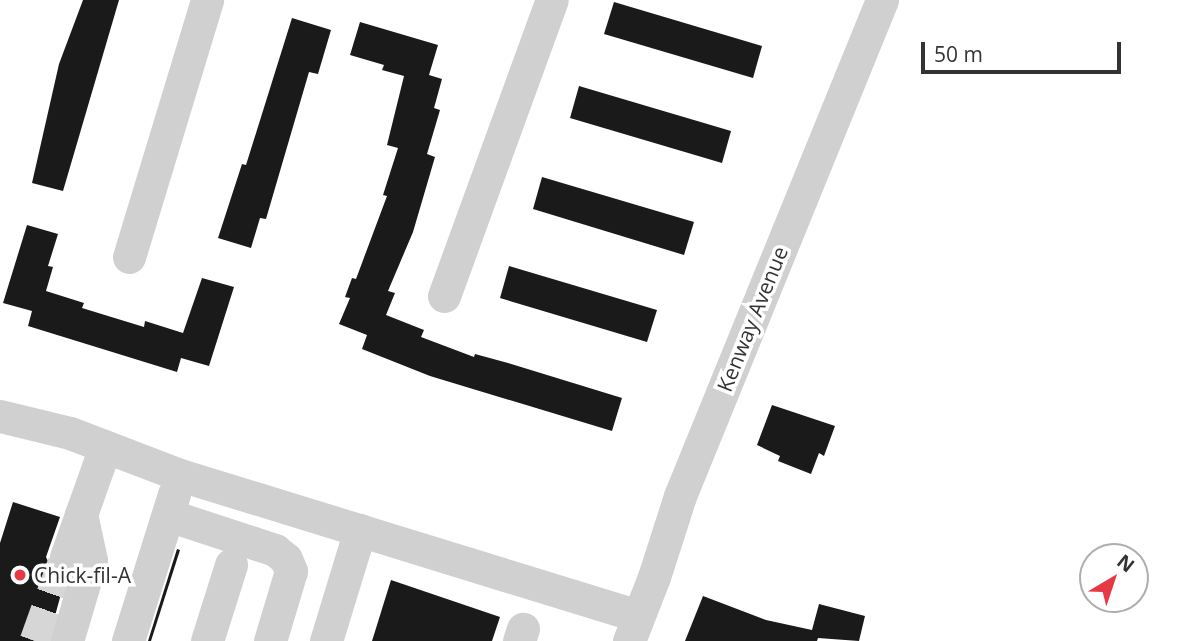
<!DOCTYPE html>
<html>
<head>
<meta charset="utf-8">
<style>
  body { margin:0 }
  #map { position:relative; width:1177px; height:641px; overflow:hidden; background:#fff; font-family:"Open Sans",sans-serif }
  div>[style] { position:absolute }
  .building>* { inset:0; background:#1a1a1a }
  .minor-tunnel>* { height:33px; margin-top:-16.5px; transform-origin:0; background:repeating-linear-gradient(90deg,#d6d6d6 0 33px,transparent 0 50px) }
  .minor>* { height:33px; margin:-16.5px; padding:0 16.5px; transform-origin:16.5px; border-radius:16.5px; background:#d0d0d0 }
  .dots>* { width:19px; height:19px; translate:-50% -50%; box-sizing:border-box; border:4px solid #fff; border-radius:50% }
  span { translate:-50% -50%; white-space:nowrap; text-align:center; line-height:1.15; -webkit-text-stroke:7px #fff; paint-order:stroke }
  .street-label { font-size:21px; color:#333 }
  .poi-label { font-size:21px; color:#333 }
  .left { translate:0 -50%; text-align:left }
  .north { position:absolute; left:1079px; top:543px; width:70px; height:70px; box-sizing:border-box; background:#fff; border:2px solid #adadad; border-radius:50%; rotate:39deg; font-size:19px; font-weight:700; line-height:28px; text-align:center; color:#333 }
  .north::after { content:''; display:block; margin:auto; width:24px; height:32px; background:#e63946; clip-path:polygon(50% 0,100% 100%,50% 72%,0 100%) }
  .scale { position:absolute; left:921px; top:42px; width:200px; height:32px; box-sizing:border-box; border:4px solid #333; border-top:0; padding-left:9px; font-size:21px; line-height:24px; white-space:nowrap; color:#333; -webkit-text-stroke:5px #fff; paint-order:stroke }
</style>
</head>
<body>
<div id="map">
  <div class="building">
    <div style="clip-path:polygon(83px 0,119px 0,63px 191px,32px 183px,59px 64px)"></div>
    <div style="clip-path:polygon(614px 2px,762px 46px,753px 78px,604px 34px)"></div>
    <div style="clip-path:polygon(292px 18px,331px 30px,318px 74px,309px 72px,266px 219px,260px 218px,251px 248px,218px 238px,242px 164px,246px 165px)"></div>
    <div style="clip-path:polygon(360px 22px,438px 45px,429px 75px,442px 79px,434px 108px,440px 110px,427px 154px,435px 157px,413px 232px,388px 291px,395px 293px,386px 315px,424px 330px,421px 337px,474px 357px,475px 354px,508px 363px,622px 398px,612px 431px,430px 376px,362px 349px,367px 335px,339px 324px,350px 298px,345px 297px,352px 278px,356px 279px,387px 196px,383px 195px,398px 148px,387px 145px,404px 76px,382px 70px,384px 65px,350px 55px)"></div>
    <div style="clip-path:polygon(579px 86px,731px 131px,722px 163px,570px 118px)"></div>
    <div style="clip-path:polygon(542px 177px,694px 222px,684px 255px,533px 209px)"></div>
    <div style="clip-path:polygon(27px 225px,58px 234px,48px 266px,53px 267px,46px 291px,84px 303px,82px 308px,144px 327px,145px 321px,183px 333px,202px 278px,234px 287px,209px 366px,181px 358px,177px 372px,28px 326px,32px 311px,3px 303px)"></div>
    <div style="clip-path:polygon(509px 266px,657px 310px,647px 342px,500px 298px)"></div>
    <div style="clip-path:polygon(772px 405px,835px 426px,824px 456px,819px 453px,811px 474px,778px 461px,780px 456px,757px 445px)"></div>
    <div style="clip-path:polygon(13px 502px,60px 517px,46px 557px,52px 570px,66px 576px,48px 641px,0 641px,0 543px)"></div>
    <div style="clip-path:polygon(177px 549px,180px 550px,151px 641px,148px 641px)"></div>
    <div style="clip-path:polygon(391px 580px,500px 617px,492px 641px,372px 641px)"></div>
    <div style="clip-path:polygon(703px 596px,766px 620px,812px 630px,819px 604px,865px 616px,859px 641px,818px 638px,817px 641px,685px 641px)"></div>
  </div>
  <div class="minor-tunnel">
    <div style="left:36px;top:641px;width:89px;rotate:-70.3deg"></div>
  </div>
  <div class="minor">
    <div style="left:129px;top:257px;width:269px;rotate:-73.1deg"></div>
    <div style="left:444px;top:296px;width:315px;rotate:-70deg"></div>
    <div style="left:0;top:416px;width:72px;rotate:13.7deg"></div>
    <div style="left:70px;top:433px;width:118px;rotate:20.9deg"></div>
    <div style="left:180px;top:475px;width:479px;rotate:17.1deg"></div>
    <div style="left:168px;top:515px;width:113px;rotate:18.1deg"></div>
    <div style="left:275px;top:550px;width:14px;rotate:39deg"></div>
    <div style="left:286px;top:559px;width:13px;rotate:67deg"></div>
    <div style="left:291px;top:571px;width:73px;rotate:106.7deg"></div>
    <div style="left:66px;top:557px;width:117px;rotate:-70.5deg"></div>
    <div style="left:67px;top:641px;width:84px;rotate:-73.5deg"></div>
    <div style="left:91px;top:560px;width:47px;rotate:-102.3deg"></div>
    <div style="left:128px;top:641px;width:154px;rotate:-72.6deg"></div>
    <div style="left:207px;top:641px;width:80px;rotate:-72.5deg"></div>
    <div style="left:326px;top:641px;width:116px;rotate:-73deg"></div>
    <div style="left:519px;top:641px;width:13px;rotate:-72deg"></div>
    <div style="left:629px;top:641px;width:69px;rotate:-68.7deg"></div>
    <div style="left:654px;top:577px;width:85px;rotate:-72.2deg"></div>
    <div style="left:680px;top:496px;width:536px;rotate:-67.84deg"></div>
  </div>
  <div class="dots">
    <div style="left:20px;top:575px;background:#e63946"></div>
  </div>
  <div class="street-label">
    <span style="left:752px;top:319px;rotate:-68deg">Kenway Avenue</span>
  </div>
  <div class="poi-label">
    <span class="left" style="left:34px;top:575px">Chick-fil-A</span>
  </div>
  <div class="north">N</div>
  <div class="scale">50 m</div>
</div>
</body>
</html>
